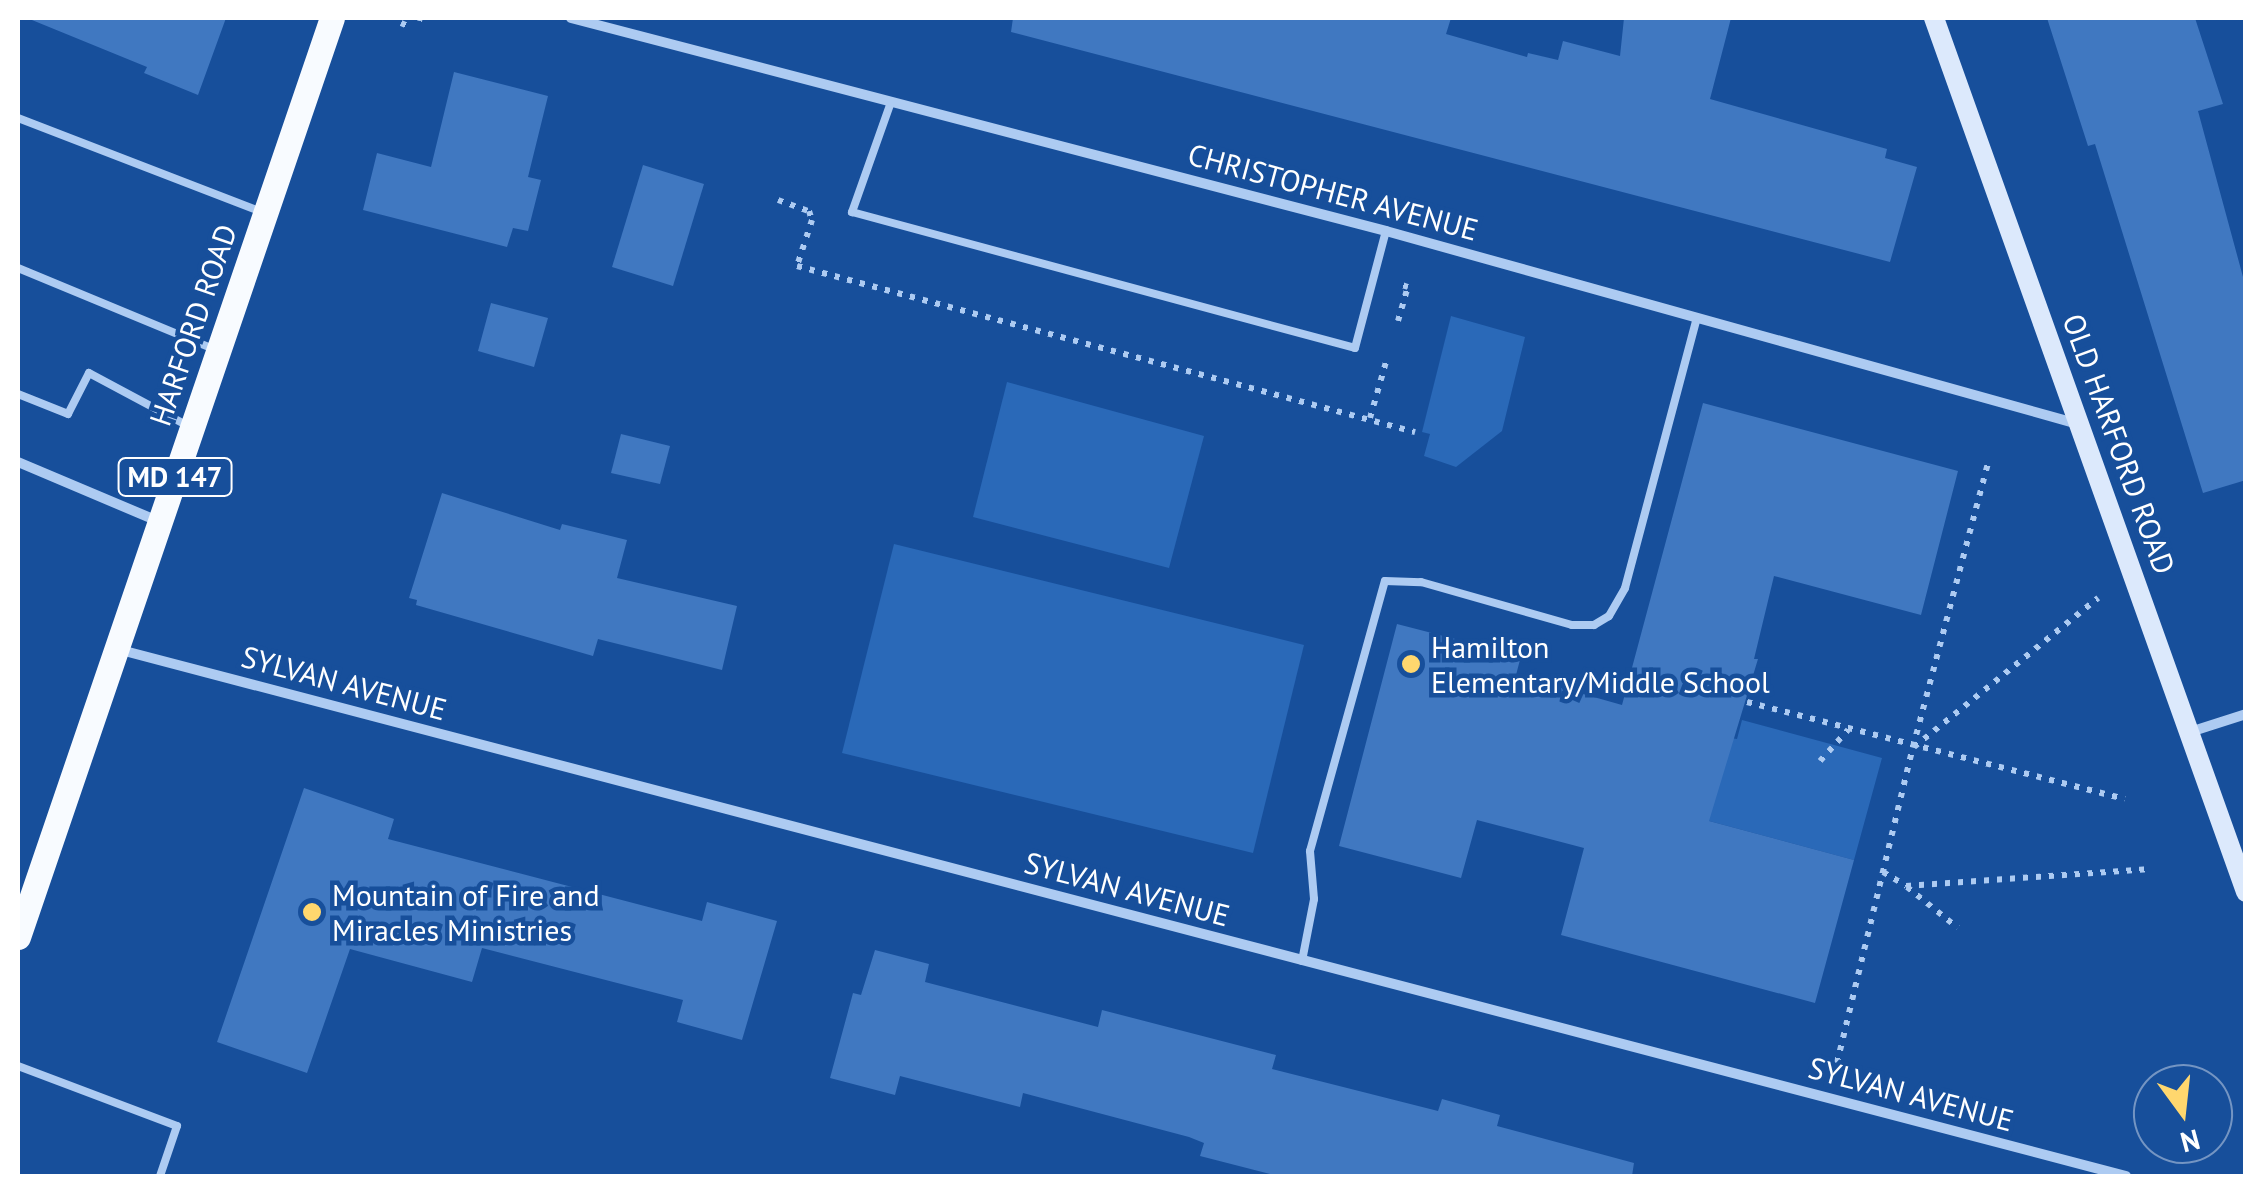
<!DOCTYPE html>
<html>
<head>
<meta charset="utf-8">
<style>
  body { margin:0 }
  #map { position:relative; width:2263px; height:1194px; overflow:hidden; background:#174f9b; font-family:"PT Sans",sans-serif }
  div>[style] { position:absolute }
  .green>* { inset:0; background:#2a69b8 }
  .building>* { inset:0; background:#4078c1 }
  .path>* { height:6px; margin-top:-3px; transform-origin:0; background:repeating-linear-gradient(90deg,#adcbf2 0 5px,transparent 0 13px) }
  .lane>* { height:8px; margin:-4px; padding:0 4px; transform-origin:4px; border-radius:4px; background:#adcbf2 }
  .street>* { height:10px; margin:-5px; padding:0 5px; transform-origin:5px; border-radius:5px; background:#adcbf2 }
  .secondary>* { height:20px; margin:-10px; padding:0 10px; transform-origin:10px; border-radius:10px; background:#dce9fc }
  .primary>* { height:25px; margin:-12.5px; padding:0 12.5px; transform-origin:12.5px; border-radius:12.5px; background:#f8fbff }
  .dots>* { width:28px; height:28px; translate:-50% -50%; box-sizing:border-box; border:5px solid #174f9b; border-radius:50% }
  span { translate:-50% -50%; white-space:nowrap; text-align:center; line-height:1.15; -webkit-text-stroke:9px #174f9b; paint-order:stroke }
  .shield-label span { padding:2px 8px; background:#174f9b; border:2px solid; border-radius:8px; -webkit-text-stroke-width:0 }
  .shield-label { font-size:28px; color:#fff; font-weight:700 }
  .street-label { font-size:30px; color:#fff }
  .poi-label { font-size:30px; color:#fff }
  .left { translate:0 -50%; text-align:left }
  .frame { position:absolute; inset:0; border:20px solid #fff; pointer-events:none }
  .north { position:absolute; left:2133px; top:1064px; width:100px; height:100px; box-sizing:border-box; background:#174f9b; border:2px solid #7495c3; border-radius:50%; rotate:165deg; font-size:28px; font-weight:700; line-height:40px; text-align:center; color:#fff }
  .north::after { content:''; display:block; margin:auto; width:35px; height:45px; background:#ffd76e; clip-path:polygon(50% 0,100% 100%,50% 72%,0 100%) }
</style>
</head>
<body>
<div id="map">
  <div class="green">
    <div style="clip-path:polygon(1451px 316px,1525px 337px,1502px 431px,1456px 467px,1424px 456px,1430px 434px,1422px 432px)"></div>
    <div style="clip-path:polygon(1007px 382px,1204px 436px,1169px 568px,973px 517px)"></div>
    <div style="clip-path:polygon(894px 544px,1304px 645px,1253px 853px,842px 753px)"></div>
    <div style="clip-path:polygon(1742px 720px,1882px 758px,1854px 860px,1683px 814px,1731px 738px,1737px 739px)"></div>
  </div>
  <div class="building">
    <div style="clip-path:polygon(27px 18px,226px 18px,198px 95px,144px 73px,147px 67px)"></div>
    <div style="clip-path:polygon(1013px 18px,1451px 18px,1446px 34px,1527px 57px,1528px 53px,1558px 60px,1563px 41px,1620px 56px,1624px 18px,1731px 18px,1710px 99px,1887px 149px,1885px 158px,1917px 167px,1890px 262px,1011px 32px)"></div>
    <div style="clip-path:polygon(2047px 18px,2195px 18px,2223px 104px,2198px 111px,2246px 288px,2246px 480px,2203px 493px,2095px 144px,2088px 146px)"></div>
    <div style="clip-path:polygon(454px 72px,548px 96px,528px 177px,541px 180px,528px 231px,513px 228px,507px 247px,363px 210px,377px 153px,431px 167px)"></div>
    <div style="clip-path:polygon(643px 165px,704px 184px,673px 286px,612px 267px)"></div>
    <div style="clip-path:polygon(491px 303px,548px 318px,534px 367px,478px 351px)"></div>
    <div style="clip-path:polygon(1703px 403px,1958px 471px,1921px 615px,1774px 576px,1754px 659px,1758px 659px,1709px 821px,1854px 860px,1815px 1003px,1561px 935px,1584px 848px,1477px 820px,1461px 878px,1339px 846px,1397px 624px,1521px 656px,1516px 675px,1622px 705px)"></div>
    <div style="clip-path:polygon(621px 434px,670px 446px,660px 484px,611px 473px)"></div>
    <div style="clip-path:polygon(442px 493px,560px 530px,562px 524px,627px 540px,617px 578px,737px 606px,722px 670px,598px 639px,593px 656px,416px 605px,417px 600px,409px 598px)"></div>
    <div style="clip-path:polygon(304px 788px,394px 819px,388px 839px,702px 921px,707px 902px,777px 921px,742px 1040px,677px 1022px,683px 1000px,482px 948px,472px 982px,350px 949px,307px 1073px,217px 1042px)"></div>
    <div style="clip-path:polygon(875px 950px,929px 964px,925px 982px,1098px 1027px,1102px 1010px,1276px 1055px,1272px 1069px,1438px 1111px,1442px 1099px,1500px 1115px,1497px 1126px,1634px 1163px,1632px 1176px,1278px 1176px,1200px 1156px,1204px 1143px,1189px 1137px,1023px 1093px,1020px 1107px,900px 1076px,895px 1095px,830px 1078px,853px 993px,861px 995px)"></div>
  </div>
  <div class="path">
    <div style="left:419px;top:21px;width:3px;rotate:-72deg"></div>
    <div style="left:401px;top:23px;width:10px;rotate:24deg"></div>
    <div style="left:778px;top:200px;width:33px;rotate:20deg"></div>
    <div style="left:809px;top:211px;width:9px;rotate:72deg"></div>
    <div style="left:812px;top:220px;width:48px;rotate:108.1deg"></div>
    <div style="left:797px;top:266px;width:640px;rotate:15.04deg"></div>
    <div style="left:1398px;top:321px;width:35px;rotate:-74deg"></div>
    <div style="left:1408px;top:287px;width:6px;rotate:-162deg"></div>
    <div style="left:1370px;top:418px;width:58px;rotate:-74.1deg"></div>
    <div style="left:1747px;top:702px;width:390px;rotate:14.4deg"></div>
    <div style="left:1914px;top:747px;width:237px;rotate:-39deg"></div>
    <div style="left:1820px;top:761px;width:42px;rotate:-47.9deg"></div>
    <div style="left:1883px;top:872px;width:27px;rotate:31deg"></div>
    <div style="left:1906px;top:886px;width:245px;rotate:-4deg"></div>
    <div style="left:1907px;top:887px;width:65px;rotate:38.8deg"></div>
    <div style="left:1837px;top:1063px;width:325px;rotate:-76.5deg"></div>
    <div style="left:1913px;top:747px;width:297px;rotate:-75.2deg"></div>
  </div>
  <div class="lane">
    <div style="left:891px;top:102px;width:117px;rotate:109.5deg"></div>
    <div style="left:852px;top:212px;width:521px;rotate:15.13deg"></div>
    <div style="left:1355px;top:348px;width:121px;rotate:-75.2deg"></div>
    <div style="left:18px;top:118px;width:261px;rotate:21.1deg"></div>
    <div style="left:18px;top:268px;width:212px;rotate:22.5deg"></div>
    <div style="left:18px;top:394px;width:54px;rotate:21.8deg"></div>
    <div style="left:68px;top:414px;width:46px;rotate:-62.9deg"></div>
    <div style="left:89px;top:373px;width:115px;rotate:28.1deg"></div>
    <div style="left:1302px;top:961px;width:63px;rotate:-79deg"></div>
    <div style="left:1314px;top:899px;width:48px;rotate:-94.8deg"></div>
    <div style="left:1310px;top:851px;width:280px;rotate:-74.5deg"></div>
    <div style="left:1385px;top:581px;width:36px;rotate:2deg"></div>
    <div style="left:1421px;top:582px;width:157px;rotate:15.9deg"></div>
    <div style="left:1572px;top:625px;width:22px"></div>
    <div style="left:1594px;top:625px;width:17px;rotate:-31deg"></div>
    <div style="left:1609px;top:616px;width:32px;rotate:-60deg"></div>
    <div style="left:1625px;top:588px;width:279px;rotate:-75.1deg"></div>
    <div style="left:18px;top:1066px;width:170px;rotate:20.7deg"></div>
    <div style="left:177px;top:1126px;width:53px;rotate:108.8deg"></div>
  </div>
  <div class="street">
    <div style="left:571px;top:18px;width:842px;rotate:14.65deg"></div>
    <div style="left:1386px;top:231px;width:718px;rotate:15.58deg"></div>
    <div style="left:18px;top:462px;width:152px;rotate:22.9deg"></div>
    <div style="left:117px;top:649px;width:2077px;rotate:14.7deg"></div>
    <div style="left:2190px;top:732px;width:59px;rotate:-17.8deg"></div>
  </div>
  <div class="secondary">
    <div style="left:1934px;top:18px;width:928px;rotate:70.35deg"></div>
  </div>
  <div class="primary">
    <div style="left:18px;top:937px;width:971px;rotate:-71.14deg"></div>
  </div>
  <div class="dots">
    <div style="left:1411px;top:664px;background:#ffd76e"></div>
    <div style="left:312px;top:912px;background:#ffd76e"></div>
  </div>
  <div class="shield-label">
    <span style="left:175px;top:477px">MD 147</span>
  </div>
  <div class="street-label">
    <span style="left:1333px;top:192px;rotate:15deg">CHRISTOPHER AVENUE</span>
    <span style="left:193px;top:325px;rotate:-71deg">HARFORD ROAD</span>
    <span style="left:2119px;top:444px;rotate:70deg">OLD HARFORD ROAD</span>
    <span style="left:344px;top:683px;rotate:15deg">SYLVAN AVENUE</span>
    <span style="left:1127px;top:889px;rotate:15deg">SYLVAN AVENUE</span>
    <span style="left:1911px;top:1094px;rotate:15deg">SYLVAN AVENUE</span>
  </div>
  <div class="poi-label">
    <span class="left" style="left:1431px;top:664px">Hamilton<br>Elementary/Middle School</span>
    <span class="left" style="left:332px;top:912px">Mountain of Fire and<br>Miracles Ministries</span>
  </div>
  <div class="frame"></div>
  <div class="north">N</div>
</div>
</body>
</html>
